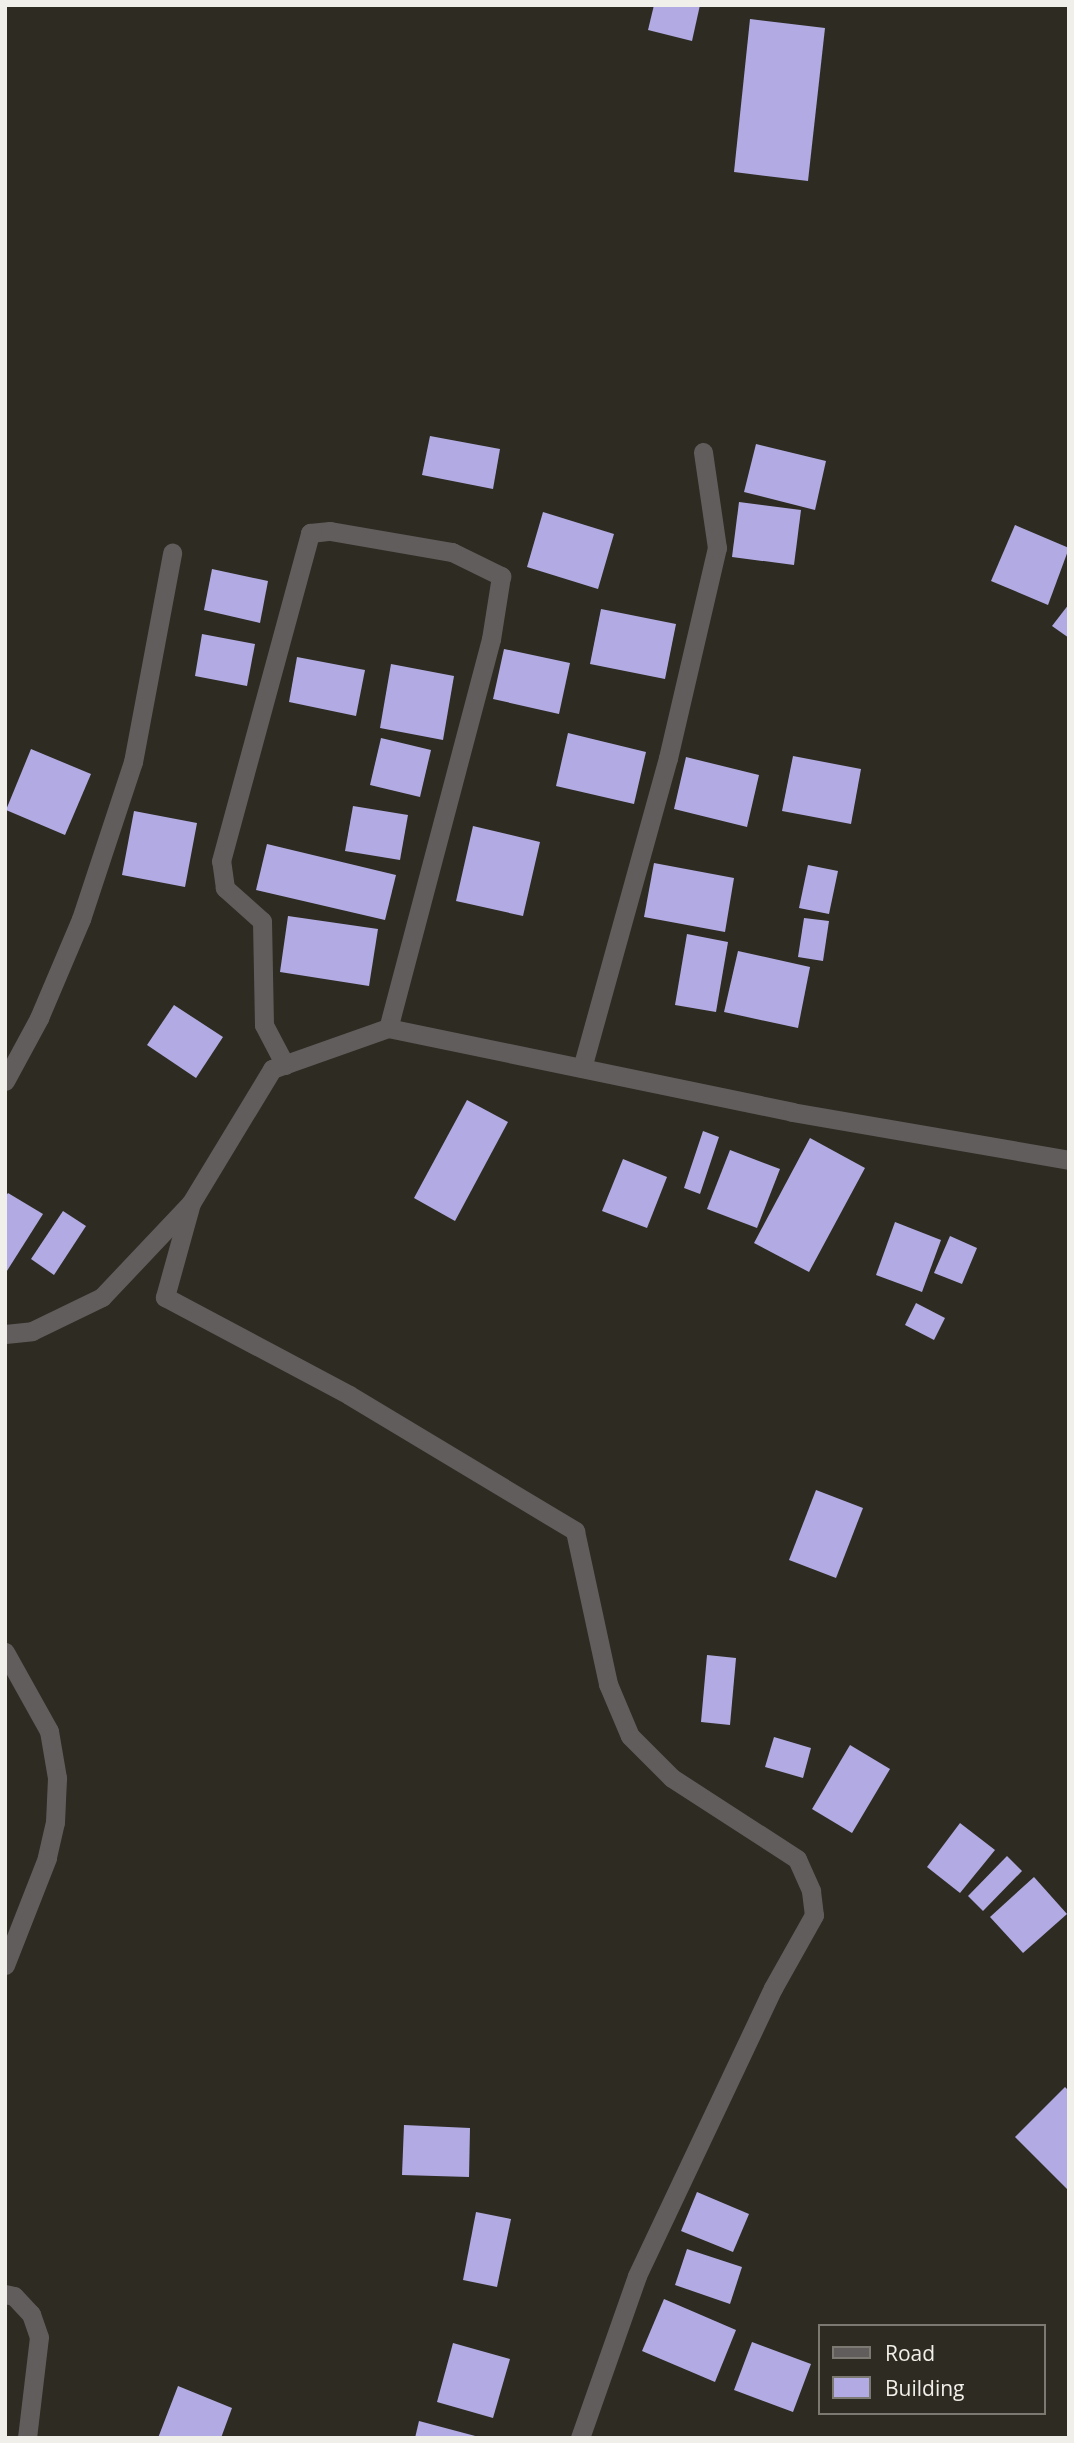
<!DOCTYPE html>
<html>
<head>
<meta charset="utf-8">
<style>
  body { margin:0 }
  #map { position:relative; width:1074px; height:2443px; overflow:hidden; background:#2e2b22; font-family:"Open Sans",sans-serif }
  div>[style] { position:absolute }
  .building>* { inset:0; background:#b2abe3 }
  .minor>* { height:19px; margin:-9.5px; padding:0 9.5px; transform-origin:9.5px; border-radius:9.5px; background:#625d5d }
  .tertiary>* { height:19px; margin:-9.5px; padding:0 9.5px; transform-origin:9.5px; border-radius:9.5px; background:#625d5d }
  span { translate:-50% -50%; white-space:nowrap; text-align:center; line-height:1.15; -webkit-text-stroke:7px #2e2b22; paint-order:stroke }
  .frame { position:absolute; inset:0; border:7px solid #f1efe9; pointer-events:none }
  .legend { position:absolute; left:818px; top:2324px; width:228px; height:91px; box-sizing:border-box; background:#2e2b22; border:2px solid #7c7972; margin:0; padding:9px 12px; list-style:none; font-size:21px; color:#f1efe9 }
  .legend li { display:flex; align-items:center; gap:14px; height:35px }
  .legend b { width:35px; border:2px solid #7c7972 }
</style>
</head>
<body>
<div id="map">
  <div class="building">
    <div style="clip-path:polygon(654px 5px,700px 5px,692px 41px,648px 30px)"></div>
    <div style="clip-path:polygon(750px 19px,825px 28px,808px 181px,734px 172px)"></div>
    <div style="clip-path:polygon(430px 436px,500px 449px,493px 489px,422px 475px)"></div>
    <div style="clip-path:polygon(756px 444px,826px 461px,815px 510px,744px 492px)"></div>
    <div style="clip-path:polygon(739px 502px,801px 510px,794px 565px,732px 557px)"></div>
    <div style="clip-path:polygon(543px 512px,614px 534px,598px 589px,527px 567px)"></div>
    <div style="clip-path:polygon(1015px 525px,1069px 548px,1048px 605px,991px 581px)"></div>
    <div style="clip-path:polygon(212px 569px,268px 581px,260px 623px,204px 610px)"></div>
    <div style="clip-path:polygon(1069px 604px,1069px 638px,1052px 626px)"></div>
    <div style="clip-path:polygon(601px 609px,676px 624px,665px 679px,590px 664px)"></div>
    <div style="clip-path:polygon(202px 634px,255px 644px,247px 686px,195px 676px)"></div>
    <div style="clip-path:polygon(504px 649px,570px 663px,559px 714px,493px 699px)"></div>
    <div style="clip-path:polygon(297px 657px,365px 670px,356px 716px,289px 702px)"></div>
    <div style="clip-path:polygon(391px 664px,454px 676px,443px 740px,380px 728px)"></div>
    <div style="clip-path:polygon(568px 733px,646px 752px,634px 804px,556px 786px)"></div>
    <div style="clip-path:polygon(381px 738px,431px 750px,420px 797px,370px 785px)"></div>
    <div style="clip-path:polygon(31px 749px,91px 774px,65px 835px,6px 810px)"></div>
    <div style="clip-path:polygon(793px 756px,861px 769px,851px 824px,782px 811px)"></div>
    <div style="clip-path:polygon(686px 757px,759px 775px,747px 827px,674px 809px)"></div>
    <div style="clip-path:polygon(353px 806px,408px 815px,400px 860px,345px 851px)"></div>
    <div style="clip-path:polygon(134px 811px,197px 823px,185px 887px,122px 875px)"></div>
    <div style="clip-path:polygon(473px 826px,540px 842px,523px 916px,456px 901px)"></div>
    <div style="clip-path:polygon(267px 844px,396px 875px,385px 920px,256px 890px)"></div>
    <div style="clip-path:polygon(654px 863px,734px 878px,725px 932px,644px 917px)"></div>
    <div style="clip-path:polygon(808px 865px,838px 871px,829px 914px,799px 908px)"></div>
    <div style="clip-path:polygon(288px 916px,378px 929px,369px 986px,280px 972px)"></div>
    <div style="clip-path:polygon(804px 918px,829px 921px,823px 961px,798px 957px)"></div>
    <div style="clip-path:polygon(687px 934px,728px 942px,716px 1012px,675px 1005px)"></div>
    <div style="clip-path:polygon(738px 951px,810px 967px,798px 1028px,724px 1012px)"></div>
    <div style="clip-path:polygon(174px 1005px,223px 1037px,196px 1078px,147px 1045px)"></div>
    <div style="clip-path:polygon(467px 1100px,508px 1122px,455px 1221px,414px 1198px)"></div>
    <div style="clip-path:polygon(703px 1131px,719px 1137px,700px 1194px,684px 1188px)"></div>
    <div style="clip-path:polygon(810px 1138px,865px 1168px,809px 1272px,754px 1243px)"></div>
    <div style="clip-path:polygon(730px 1150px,780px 1169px,757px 1228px,707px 1209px)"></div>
    <div style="clip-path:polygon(623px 1159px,667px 1177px,647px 1228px,602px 1211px)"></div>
    <div style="clip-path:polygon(8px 1193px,43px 1214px,5px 1274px,5px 1197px)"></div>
    <div style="clip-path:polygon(63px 1211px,86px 1226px,54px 1275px,31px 1259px)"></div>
    <div style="clip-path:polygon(895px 1222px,941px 1240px,922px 1292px,876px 1275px)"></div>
    <div style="clip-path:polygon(950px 1236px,977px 1248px,962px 1284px,934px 1273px)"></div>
    <div style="clip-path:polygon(916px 1303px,945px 1318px,934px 1340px,905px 1325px)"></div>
    <div style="clip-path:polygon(816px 1490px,863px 1508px,836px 1578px,789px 1560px)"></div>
    <div style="clip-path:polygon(707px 1655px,736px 1658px,730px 1725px,701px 1722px)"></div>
    <div style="clip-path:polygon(774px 1737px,811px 1748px,803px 1778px,765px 1767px)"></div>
    <div style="clip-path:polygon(850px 1745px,890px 1769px,852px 1833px,812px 1809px)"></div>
    <div style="clip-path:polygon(960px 1823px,995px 1850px,960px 1893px,927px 1867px)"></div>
    <div style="clip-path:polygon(1007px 1856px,1022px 1871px,983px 1911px,968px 1896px)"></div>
    <div style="clip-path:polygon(1034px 1877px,1067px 1914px,1023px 1953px,990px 1917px)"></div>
    <div style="clip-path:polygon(1065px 2087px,1069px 2091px,1069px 2191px,1015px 2137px)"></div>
    <div style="clip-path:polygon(404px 2125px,470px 2128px,469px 2177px,402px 2175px)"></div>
    <div style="clip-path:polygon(697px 2192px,749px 2214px,733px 2252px,681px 2231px)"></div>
    <div style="clip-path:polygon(476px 2212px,511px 2219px,497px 2287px,463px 2280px)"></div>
    <div style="clip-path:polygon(687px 2249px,742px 2267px,730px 2304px,675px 2285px)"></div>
    <div style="clip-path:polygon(664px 2299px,736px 2330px,715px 2382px,642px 2351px)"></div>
    <div style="clip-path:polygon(752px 2342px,811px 2364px,793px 2412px,734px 2390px)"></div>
    <div style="clip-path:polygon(453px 2343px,510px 2359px,493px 2418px,437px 2402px)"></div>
    <div style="clip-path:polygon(178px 2386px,232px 2408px,221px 2438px,158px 2438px)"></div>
    <div style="clip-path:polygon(419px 2421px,479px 2437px,478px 2438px,415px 2438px)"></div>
  </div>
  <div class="minor">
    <div style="left:285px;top:1065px;width:45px;rotate:-117.7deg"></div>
    <div style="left:264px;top:1025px;width:104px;rotate:-91.1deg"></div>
    <div style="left:262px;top:921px;width:50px;rotate:-138.3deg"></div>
    <div style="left:225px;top:888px;width:27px;rotate:-98deg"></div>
    <div style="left:221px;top:861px;width:340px;rotate:-74.8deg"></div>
    <div style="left:310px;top:533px;width:20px;rotate:-6deg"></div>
    <div style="left:330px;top:531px;width:124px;rotate:9.8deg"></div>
    <div style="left:452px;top:552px;width:55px;rotate:26.1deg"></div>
    <div style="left:501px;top:576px;width:64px;rotate:99deg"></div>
    <div style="left:491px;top:639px;width:402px;rotate:104.8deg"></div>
    <div style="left:582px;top:1068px;width:322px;rotate:-74.5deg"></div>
    <div style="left:668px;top:758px;width:216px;rotate:-76.9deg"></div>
    <div style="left:717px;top:548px;width:97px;rotate:-98.3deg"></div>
    <div style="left:5px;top:1081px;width:72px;rotate:-61.6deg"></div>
    <div style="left:39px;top:1018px;width:108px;rotate:-67deg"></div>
    <div style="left:81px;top:919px;width:165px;rotate:-71.7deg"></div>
    <div style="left:133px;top:762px;width:213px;rotate:-79.4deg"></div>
    <div style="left:191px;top:1203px;width:98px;rotate:105.5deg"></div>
    <div style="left:165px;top:1297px;width:208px;rotate:28deg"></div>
    <div style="left:349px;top:1395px;width:264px;rotate:31deg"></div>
    <div style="left:575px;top:1531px;width:157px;rotate:77.8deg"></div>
    <div style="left:608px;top:1684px;width:56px;rotate:67.1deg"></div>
    <div style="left:630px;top:1736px;width:59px;rotate:45deg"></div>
    <div style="left:672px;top:1778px;width:149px;rotate:32.9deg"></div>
    <div style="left:797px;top:1859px;width:35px;rotate:66deg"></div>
    <div style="left:811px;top:1891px;width:24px;rotate:83deg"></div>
    <div style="left:814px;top:1915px;width:84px;rotate:119.3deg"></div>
    <div style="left:773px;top:1988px;width:318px;rotate:115.3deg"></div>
    <div style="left:637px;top:2276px;width:172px;rotate:109.4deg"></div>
    <div style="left:5px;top:1652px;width:90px;rotate:60.9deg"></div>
    <div style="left:49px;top:1731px;width:48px;rotate:80.3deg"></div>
    <div style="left:57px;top:1778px;width:44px;rotate:92.6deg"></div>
    <div style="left:55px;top:1822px;width:37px;rotate:103deg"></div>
    <div style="left:47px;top:1858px;width:115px;rotate:111.4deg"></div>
    <div style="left:5px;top:2294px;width:9px;rotate:13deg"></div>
    <div style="left:14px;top:2296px;width:25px;rotate:47deg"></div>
    <div style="left:31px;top:2314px;width:24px;rotate:71deg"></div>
    <div style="left:39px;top:2337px;width:102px;rotate:96.8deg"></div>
  </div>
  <div class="tertiary">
    <div style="left:5px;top:1334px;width:27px;rotate:-6deg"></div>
    <div style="left:32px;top:1331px;width:78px;rotate:-25.9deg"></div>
    <div style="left:102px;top:1297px;width:129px;rotate:-46.6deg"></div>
    <div style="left:191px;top:1203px;width:157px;rotate:-58.8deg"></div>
    <div style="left:272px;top:1069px;width:123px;rotate:-19.5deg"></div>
    <div style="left:388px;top:1028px;width:413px;rotate:11.7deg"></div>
    <div style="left:792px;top:1112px;width:281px;rotate:9.8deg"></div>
  </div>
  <div class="frame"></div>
  <ul class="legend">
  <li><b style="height:9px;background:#625d5d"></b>Road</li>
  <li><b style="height:19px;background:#b2abe3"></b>Building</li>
  </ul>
</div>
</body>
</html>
